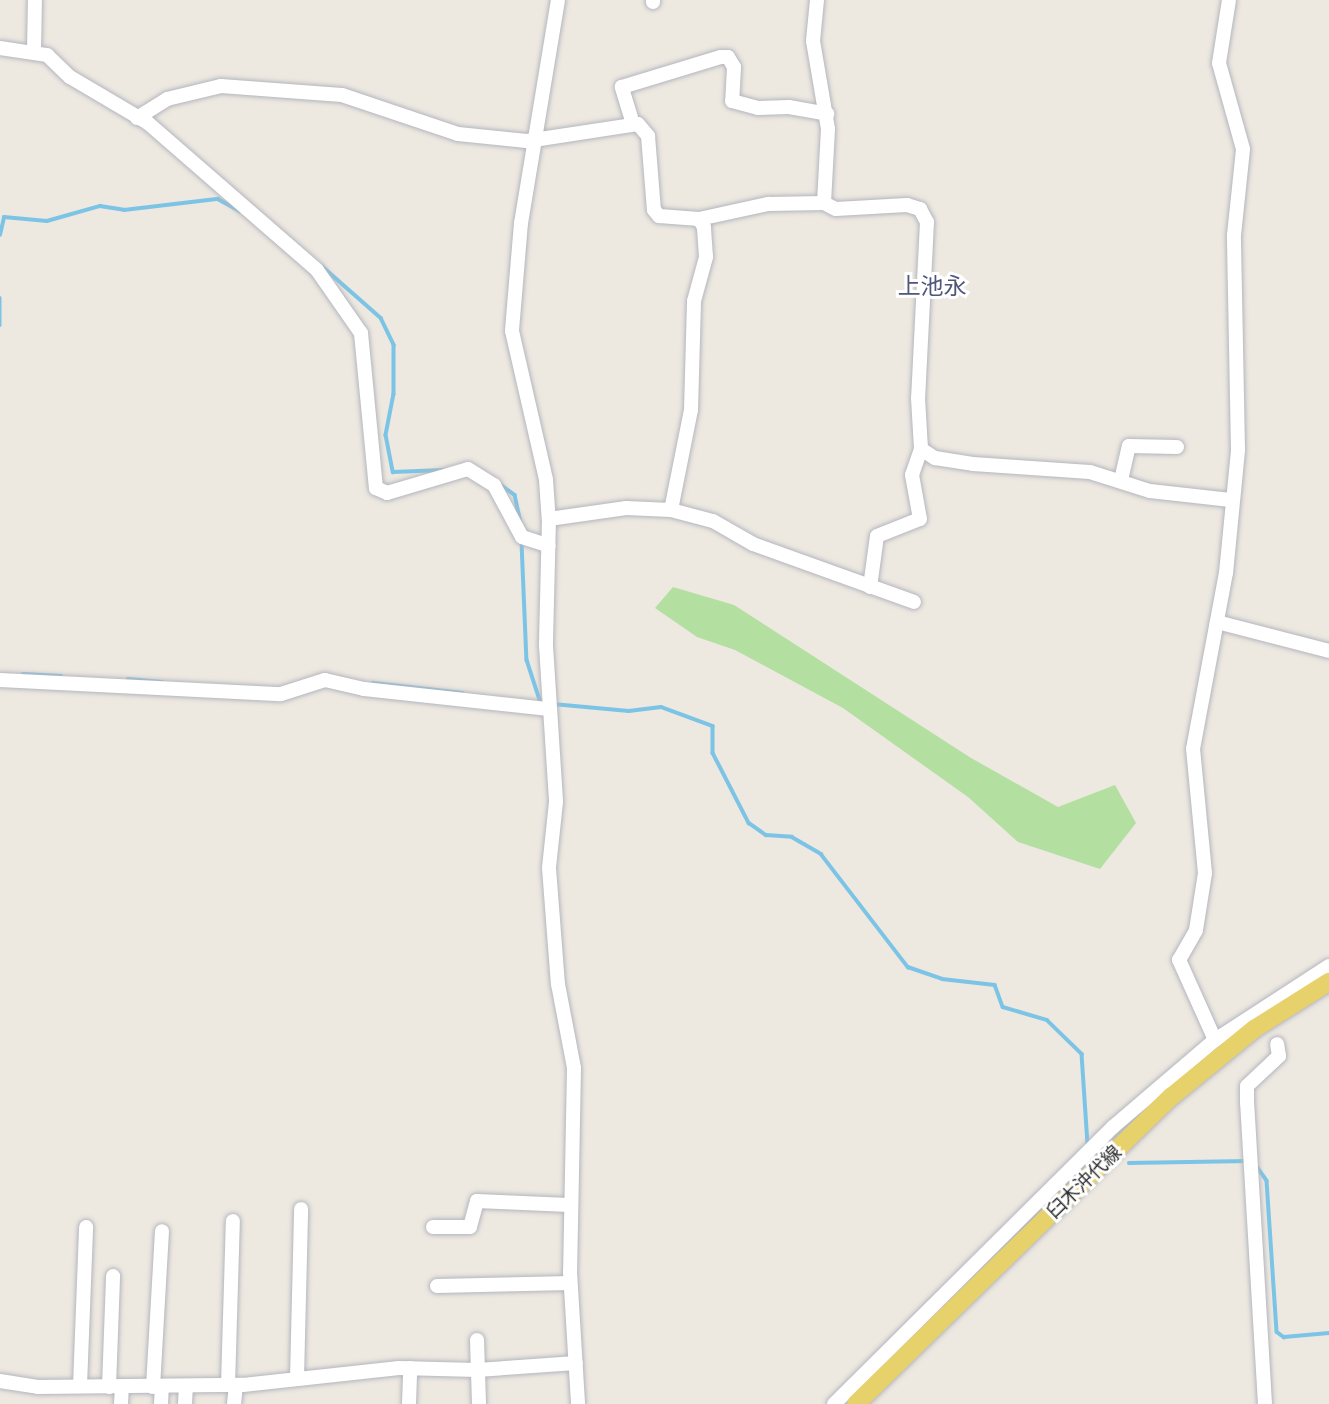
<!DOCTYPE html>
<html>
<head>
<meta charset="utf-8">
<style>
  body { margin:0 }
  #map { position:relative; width:1329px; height:1404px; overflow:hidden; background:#ede8e0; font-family:Inter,"Noto Sans JP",sans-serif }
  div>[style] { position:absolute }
  .green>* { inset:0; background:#b3dfa1 }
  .stream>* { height:3.5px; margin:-1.75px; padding:0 1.75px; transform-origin:1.75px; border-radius:1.75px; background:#7cc4e6 }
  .roads { filter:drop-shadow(0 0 2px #b4b6bf) drop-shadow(0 0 2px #b4b6bf) }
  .minor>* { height:14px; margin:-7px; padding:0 7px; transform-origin:7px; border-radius:7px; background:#fff }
  .major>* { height:18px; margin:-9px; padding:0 9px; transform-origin:9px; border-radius:9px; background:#e7d16b }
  span { translate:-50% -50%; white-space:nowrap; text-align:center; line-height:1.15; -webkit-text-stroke:6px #fff; paint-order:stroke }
  .street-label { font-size:19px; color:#2d2d2d }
  .quarter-label { font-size:23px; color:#50557b }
</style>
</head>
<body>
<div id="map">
  <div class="green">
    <div style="clip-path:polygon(673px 587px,734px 605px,971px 758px,1058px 807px,1115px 785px,1136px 823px,1100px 869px,1018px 842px,968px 797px,843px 708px,735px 650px,697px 637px,655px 608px)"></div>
  </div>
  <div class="stream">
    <div style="left:0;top:235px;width:18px;rotate:-77deg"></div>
    <div style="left:4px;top:217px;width:43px;rotate:5.3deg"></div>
    <div style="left:47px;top:221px;width:55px;rotate:-15.8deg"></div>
    <div style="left:100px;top:206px;width:24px;rotate:9deg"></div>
    <div style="left:124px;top:210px;width:95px;rotate:-6.7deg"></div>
    <div style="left:218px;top:199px;width:25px;rotate:29deg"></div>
    <div style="left:322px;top:266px;width:79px;rotate:41.4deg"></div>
    <div style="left:381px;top:318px;width:30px;rotate:64deg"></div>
    <div style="left:394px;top:345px;width:49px;rotate:90deg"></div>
    <div style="left:394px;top:394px;width:42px;rotate:101deg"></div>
    <div style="left:386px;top:435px;width:38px;rotate:79deg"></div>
    <div style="left:393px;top:472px;width:51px;rotate:-2.2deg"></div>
    <div style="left:0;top:298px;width:27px;rotate:90deg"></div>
    <div style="left:501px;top:485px;width:17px;rotate:36deg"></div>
    <div style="left:515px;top:495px;width:30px;rotate:78deg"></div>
    <div style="left:522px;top:543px;width:117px;rotate:87.6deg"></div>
    <div style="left:527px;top:660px;width:45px;rotate:72deg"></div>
    <div style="left:23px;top:674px;width:38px;rotate:3deg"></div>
    <div style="left:128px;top:679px;width:34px;rotate:5deg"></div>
    <div style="left:373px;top:683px;width:90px;rotate:6.4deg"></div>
    <div style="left:553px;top:704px;width:76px;rotate:5.3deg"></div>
    <div style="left:629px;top:711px;width:32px;rotate:-7deg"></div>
    <div style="left:661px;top:707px;width:55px;rotate:20.1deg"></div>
    <div style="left:713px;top:726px;width:27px;rotate:90deg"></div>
    <div style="left:713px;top:753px;width:79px;rotate:62.8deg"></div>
    <div style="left:749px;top:823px;width:21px;rotate:35deg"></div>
    <div style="left:766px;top:835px;width:26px;rotate:4deg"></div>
    <div style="left:792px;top:837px;width:34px;rotate:30deg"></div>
    <div style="left:821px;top:854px;width:143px;rotate:52.4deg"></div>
    <div style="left:908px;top:967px;width:36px;rotate:19deg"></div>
    <div style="left:942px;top:979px;width:53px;rotate:6.5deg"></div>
    <div style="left:995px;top:985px;width:23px;rotate:70deg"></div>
    <div style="left:1003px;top:1007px;width:46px;rotate:16.5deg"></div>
    <div style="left:1047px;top:1020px;width:49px;rotate:44.2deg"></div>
    <div style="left:1082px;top:1054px;width:90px;rotate:86.2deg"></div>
    <div style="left:1129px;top:1163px;width:119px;rotate:-1deg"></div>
    <div style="left:1256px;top:1165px;width:19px;rotate:55deg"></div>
    <div style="left:1267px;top:1181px;width:151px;rotate:86.2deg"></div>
    <div style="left:1277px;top:1332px;width:9px;rotate:36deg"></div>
    <div style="left:1284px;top:1337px;width:45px;rotate:-5.1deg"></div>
  </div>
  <div class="roads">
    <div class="minor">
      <div style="left:558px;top:0;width:226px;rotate:99.4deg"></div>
      <div style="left:521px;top:223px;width:108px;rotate:94.8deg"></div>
      <div style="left:512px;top:331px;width:153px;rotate:77.1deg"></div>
      <div style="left:546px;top:480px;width:39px;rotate:86deg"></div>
      <div style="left:549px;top:519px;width:127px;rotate:91.4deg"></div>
      <div style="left:546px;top:646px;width:156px;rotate:86.3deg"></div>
      <div style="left:556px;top:802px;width:66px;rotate:96.1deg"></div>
      <div style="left:549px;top:868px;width:116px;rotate:85.6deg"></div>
      <div style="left:558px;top:984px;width:86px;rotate:79.2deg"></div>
      <div style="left:574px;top:1068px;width:204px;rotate:91.1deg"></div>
      <div style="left:570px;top:1272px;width:132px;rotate:86.5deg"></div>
      <div style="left:653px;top:0;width:2px;rotate:90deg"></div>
      <div style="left:817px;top:0;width:41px;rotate:95.6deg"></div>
      <div style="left:813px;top:41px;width:89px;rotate:80.3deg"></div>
      <div style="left:828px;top:129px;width:74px;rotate:93.1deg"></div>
      <div style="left:824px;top:203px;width:13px;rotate:27deg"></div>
      <div style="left:836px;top:209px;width:71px;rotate:-3.2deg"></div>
      <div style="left:907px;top:205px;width:14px;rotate:17deg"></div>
      <div style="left:920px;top:209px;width:15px;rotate:62deg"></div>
      <div style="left:927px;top:222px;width:176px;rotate:92.9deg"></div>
      <div style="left:918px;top:398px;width:51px;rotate:86.6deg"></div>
      <div style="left:921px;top:449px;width:17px;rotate:33deg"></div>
      <div style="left:935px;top:458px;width:38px;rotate:9deg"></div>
      <div style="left:973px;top:464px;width:117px;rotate:3.9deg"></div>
      <div style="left:1090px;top:472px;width:63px;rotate:17.6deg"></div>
      <div style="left:1150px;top:491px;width:81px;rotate:6.4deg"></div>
      <div style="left:0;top:48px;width:48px;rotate:8.5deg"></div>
      <div style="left:47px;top:55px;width:32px;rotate:44deg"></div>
      <div style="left:70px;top:77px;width:91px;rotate:30.5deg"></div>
      <div style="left:148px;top:123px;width:224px;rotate:41deg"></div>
      <div style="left:317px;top:270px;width:77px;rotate:55.1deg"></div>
      <div style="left:361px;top:333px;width:156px;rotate:84.5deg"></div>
      <div style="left:376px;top:488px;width:12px;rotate:24deg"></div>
      <div style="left:387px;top:493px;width:84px;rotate:-16.5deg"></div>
      <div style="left:468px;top:469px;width:31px;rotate:32deg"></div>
      <div style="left:494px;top:485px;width:59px;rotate:61.7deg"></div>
      <div style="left:522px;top:537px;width:28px;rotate:18deg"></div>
      <div style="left:34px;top:50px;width:50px;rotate:-88.9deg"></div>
      <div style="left:137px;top:118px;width:36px;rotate:-32deg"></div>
      <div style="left:167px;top:99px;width:56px;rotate:-13.5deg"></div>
      <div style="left:221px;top:86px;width:121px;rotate:4.3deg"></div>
      <div style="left:342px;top:95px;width:122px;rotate:18.6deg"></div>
      <div style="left:458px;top:134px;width:69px;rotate:5.8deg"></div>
      <div style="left:527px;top:141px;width:112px;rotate:-8.7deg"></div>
      <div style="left:638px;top:124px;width:16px;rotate:50deg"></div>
      <div style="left:648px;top:136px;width:74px;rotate:85.4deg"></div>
      <div style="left:654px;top:210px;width:8px;rotate:50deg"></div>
      <div style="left:659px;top:216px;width:40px;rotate:4.3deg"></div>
      <div style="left:699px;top:219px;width:71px;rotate:-12.3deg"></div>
      <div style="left:768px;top:204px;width:56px;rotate:-1deg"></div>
      <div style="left:633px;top:124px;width:39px;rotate:-107deg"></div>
      <div style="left:622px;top:87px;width:103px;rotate:-16.9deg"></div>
      <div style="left:721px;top:57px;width:7px"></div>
      <div style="left:728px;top:57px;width:12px;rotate:59deg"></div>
      <div style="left:734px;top:67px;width:34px;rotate:93deg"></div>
      <div style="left:732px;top:101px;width:27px;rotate:15deg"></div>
      <div style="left:758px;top:108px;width:31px;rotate:-2deg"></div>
      <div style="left:789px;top:107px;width:39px;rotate:10deg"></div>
      <div style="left:1121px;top:480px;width:35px;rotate:-77deg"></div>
      <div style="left:1129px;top:446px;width:48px;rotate:1.2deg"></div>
      <div style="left:671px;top:510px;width:102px;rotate:-78.7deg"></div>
      <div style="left:691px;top:410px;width:109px;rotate:-88.4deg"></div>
      <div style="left:694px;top:301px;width:46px;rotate:-74.7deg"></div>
      <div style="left:706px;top:257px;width:30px;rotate:-94deg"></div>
      <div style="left:704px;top:227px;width:9px;rotate:-122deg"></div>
      <div style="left:549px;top:519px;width:78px;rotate:-8.1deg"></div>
      <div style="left:626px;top:508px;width:45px;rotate:2.5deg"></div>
      <div style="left:671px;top:510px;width:43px;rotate:14.7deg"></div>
      <div style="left:713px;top:521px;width:46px;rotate:29.9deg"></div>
      <div style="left:753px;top:544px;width:171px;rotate:19.8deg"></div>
      <div style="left:870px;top:587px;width:51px;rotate:-82.2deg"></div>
      <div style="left:877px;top:536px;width:46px;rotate:-21.6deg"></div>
      <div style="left:920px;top:519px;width:45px;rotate:-100.3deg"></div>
      <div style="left:912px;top:475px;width:28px;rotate:-71deg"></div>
      <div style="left:1217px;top:622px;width:116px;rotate:14.5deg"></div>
      <div style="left:0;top:680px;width:281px;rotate:2.9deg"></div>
      <div style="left:281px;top:694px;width:46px;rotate:-17.7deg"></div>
      <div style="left:325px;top:680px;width:40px;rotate:13deg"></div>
      <div style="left:364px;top:689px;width:186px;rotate:6.2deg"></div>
      <div style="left:1215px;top:1040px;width:88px;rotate:-114.2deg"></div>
      <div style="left:1179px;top:960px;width:34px;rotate:-60deg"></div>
      <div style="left:1196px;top:930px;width:58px;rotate:-81deg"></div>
      <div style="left:1205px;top:873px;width:125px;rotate:-95.5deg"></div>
      <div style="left:1193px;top:749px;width:179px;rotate:-79.4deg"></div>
      <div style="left:1226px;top:573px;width:124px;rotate:-84.4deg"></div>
      <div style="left:1238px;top:450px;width:215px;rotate:-91.1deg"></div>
      <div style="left:1234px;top:235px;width:86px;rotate:-84deg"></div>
      <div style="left:1243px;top:149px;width:89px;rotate:-105.6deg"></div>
      <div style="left:1219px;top:63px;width:64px;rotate:-81deg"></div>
      <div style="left:433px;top:1227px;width:37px"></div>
      <div style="left:470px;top:1227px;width:27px;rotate:-75deg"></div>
      <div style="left:477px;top:1201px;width:92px;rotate:2.5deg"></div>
      <div style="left:437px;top:1286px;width:133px;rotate:-1.3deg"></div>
      <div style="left:477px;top:1340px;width:64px;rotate:88.2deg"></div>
      <div style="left:297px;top:1378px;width:169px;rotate:-88.6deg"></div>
      <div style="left:0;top:1381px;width:38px;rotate:9deg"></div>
      <div style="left:38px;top:1387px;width:205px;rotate:-0.6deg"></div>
      <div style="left:243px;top:1385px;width:157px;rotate:-6.2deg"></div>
      <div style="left:399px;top:1368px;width:78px;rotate:1.5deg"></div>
      <div style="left:477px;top:1370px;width:99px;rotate:-4deg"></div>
      <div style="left:228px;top:1385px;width:164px;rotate:-88.3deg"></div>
      <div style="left:80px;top:1386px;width:159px;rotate:-87.8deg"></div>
      <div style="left:109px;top:1387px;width:111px;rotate:-87.9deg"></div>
      <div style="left:153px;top:1387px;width:156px;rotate:-86.7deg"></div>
      <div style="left:121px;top:1404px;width:17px;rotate:-87deg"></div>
      <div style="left:161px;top:1404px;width:17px;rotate:-87deg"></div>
      <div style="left:185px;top:1404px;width:18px;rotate:-87deg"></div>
      <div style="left:234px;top:1404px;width:19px;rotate:-84deg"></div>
      <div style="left:409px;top:1404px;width:36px;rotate:-88deg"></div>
      <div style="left:834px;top:1404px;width:393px;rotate:-44.8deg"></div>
      <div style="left:1113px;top:1127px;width:134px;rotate:-40.5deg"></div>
      <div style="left:1215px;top:1040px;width:136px;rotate:-33deg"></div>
      <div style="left:1265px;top:1404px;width:302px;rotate:-93.4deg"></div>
      <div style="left:1247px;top:1103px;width:17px;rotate:-90deg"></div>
      <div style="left:1247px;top:1086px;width:44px;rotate:-43.2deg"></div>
      <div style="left:1279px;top:1056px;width:12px;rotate:-99deg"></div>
    </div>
    <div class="major">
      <div style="left:856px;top:1404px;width:440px;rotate:-44.3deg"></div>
      <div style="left:1171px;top:1097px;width:107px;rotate:-39.3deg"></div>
      <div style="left:1254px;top:1029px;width:89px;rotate:-32.1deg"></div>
    </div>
  </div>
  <div class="street-label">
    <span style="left:1084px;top:1182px;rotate:-44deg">臼木沖代線</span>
  </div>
  <div class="quarter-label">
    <span style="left:932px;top:286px">上池永</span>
  </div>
</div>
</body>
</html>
